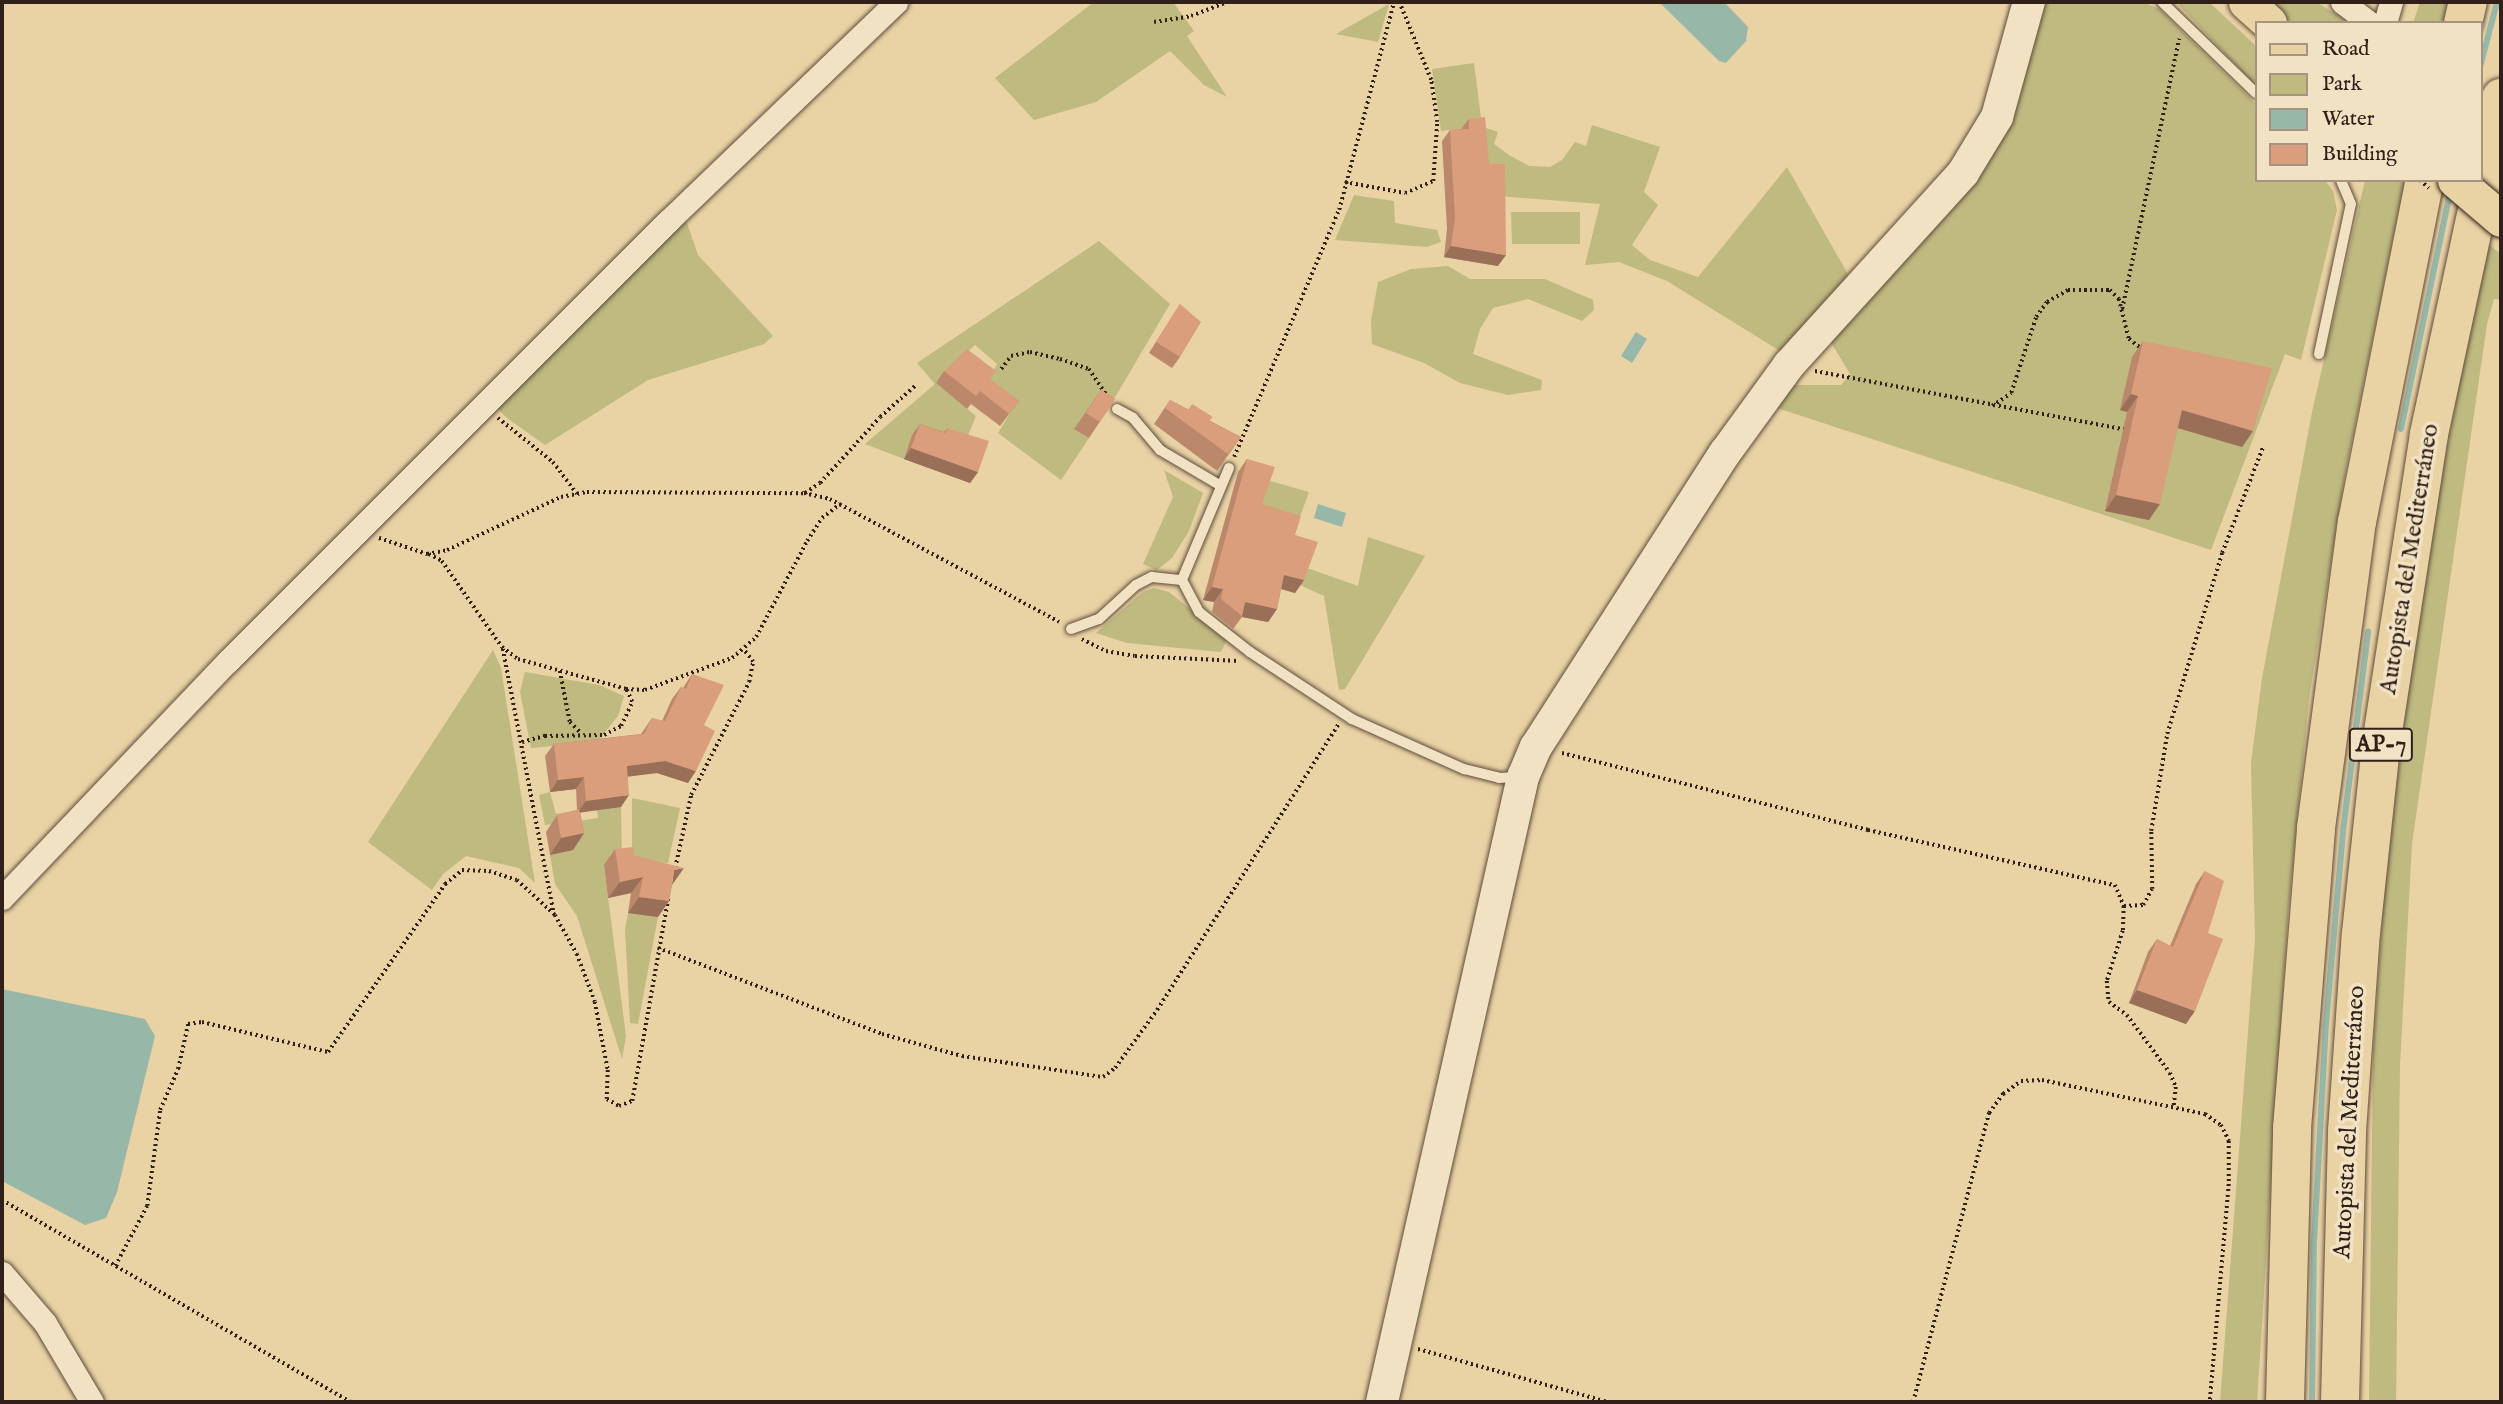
<!DOCTYPE html>
<html>
<head>
<meta charset="utf-8">
<style>
  body { margin:0 }
  #map { position:relative; width:2503px; height:1404px; overflow:hidden; background:#e9d2a4; font-family:"IM FELL English",serif }
  div>[style] { position:absolute }
  .green>* { inset:0; background:#beba80 }
  .water>* { inset:0; background:#97b7a8 }
  .stream>* { height:6px; margin:-3px; padding:0 3px; transform-origin:3px; border-radius:3px; background:#97b7a8 }
  .path>* { height:3.5px; margin-top:-1.75px; transform-origin:0; background:repeating-linear-gradient(90deg,#312019 0 2px,transparent 0 5.5px) }
  .roads { filter:drop-shadow(0 0 2px #5f4c3c) drop-shadow(0 0 2px #5f4c3c) }
  .lane>* { height:10px; margin:-5px; padding:0 5px; transform-origin:5px; border-radius:5px; background:#f1e2c4 }
  .street>* { height:23px; margin:-11.5px; padding:0 11.5px; transform-origin:11.5px; border-radius:11.5px; background:#f1e2c4 }
  .secondary>* { height:32px; margin:-16px; padding:0 16px; transform-origin:16px; border-radius:16px; background:#f1e2c4 }
  .primary>* { height:35px; margin:-17.5px; padding:0 17.5px; transform-origin:17.5px; border-radius:17.5px; background:#e9d2a4 }
  .highway>* { height:38px; margin:-19px; padding:0 19px; transform-origin:19px; border-radius:19px; background:#e9d2a4 }
  .path-bridge>* { height:3.5px; margin-top:-1.75px; transform-origin:0; background:repeating-linear-gradient(90deg,#312019 0 2px,transparent 0 5.5px) }
  .bridges { filter:drop-shadow(0 0 2px #312019) drop-shadow(0 0 2px #312019) }
  .primary-bridge>* { height:35px; margin:-17.5px; padding:0 17.5px; transform-origin:17.5px; border-radius:17.5px; background:#e9d2a4 }
  .wall>* { inset:0; background:#bb886c }
  .shaded-wall>* { inset:0; background:#996f58 }
  .building>* { inset:0; background:#da9e7d }
  span { translate:-50% -50%; white-space:nowrap; text-align:center; line-height:1.15; -webkit-text-stroke:7px #f1e2c4; paint-order:stroke }
  .shield-label span { padding:2px 5px; background:#f1e2c4; border:2px solid; border-radius:5px; -webkit-text-stroke-width:0 }
  .shield-label { font-size:23px; color:#312019; font-weight:700 }
  .street-label { font-size:24px; color:#312019 }
  .frame { position:absolute; inset:0; border:4px solid #312019; pointer-events:none }
  .legend { position:absolute; left:2255px; top:21px; width:228px; height:161px; box-sizing:border-box; background:#f1e2c4; border:2px solid #a49480; margin:0; padding:9px 12px; list-style:none; font-size:21px; color:#312019 }
  .legend li { display:flex; align-items:center; gap:14px; height:35px }
  .legend b { width:35px; border:2px solid #a49480 }
</style>
</head>
<body>
<div id="map">
  <div class="green">
    <div style="clip-path:polygon(1094px 2px,1173px 2px,1194px 31px,1187px 36px,1227px 97px,1204px 85px,1170px 51px,1096px 102px,1034px 120px,995px 78px)"></div>
    <div style="clip-path:polygon(2039px 2px,2143px 2px,2159px 9px,2256px 104px,2256px 180px,2325px 180px,2333px 191px,2337px 210px,2301px 360px,2285px 354px,2211px 550px,1771px 406px,1785px 385px,1841px 385px,1850px 374px,1829px 339px,1974px 177px)"></div>
    <div style="clip-path:polygon(2176px 2px,2209px 2px,2256px 46px,2256px 86px)"></div>
    <div style="clip-path:polygon(2266px 2px,2316px 2px,2351px 23px,2289px 23px)"></div>
    <div style="clip-path:polygon(2420px 2px,2450px 2px,2445px 23px,2413px 23px)"></div>
    <div style="clip-path:polygon(1389px 4px,1378px 42px,1336px 34px)"></div>
    <div style="clip-path:polygon(1474px 63px,1482px 126px,1441px 131px,1432px 69px)"></div>
    <div style="clip-path:polygon(1592px 125px,1660px 147px,1644px 192px,1658px 205px,1632px 245px,1650px 260px,1698px 277px,1787px 167px,1849px 276px,1785px 354px,1667px 281px,1619px 262px,1585px 265px,1600px 204px,1498px 196px,1482px 175px,1481px 132px,1486px 128px,1498px 132px,1494px 144px,1509px 155px,1529px 166px,1550px 167px,1562px 160px,1575px 142px,1586px 146px)"></div>
    <div style="clip-path:polygon(2365px 180px,2405px 180px,2346px 469px,2309px 699px,2288px 914px,2257px 1402px,2220px 1402px,2255px 939px,2251px 763px,2262px 678px,2312px 412px)"></div>
    <div style="clip-path:polygon(1354px 195px,1394px 201px,1395px 223px,1437px 230px,1441px 242px,1427px 247px,1335px 240px)"></div>
    <div style="clip-path:polygon(1511px 212px,1580px 212px,1580px 244px,1512px 244px)"></div>
    <div style="clip-path:polygon(686px 220px,698px 255px,773px 336px,764px 344px,648px 380px,545px 445px,507px 418px,495px 406px)"></div>
    <div style="clip-path:polygon(1099px 241px,1170px 304px,1104px 416px,1090px 406px,1075px 429px,1089px 438px,1061px 480px,998px 433px,1010px 413px,987px 383px,997px 364px,975px 345px,936px 383px,976px 416px,964px 446px,913px 435px,904px 459px,865px 444px,935px 384px,917px 363px)"></div>
    <div style="clip-path:polygon(2486px 242px,2501px 254px,2501px 300px,2494px 299px,2487px 324px,2412px 844px,2400px 1065px,2396px 1402px,2369px 1402px,2373px 1051px,2384px 893px,2419px 594px)"></div>
    <div style="clip-path:polygon(1448px 266px,1470px 279px,1545px 279px,1593px 300px,1594px 310px,1582px 321px,1528px 299px,1493px 308px,1480px 329px,1473px 354px,1542px 380px,1541px 390px,1508px 395px,1460px 383px,1424px 363px,1372px 344px,1371px 321px,1378px 282px,1411px 269px)"></div>
    <div style="clip-path:polygon(1164px 470px,1203px 493px,1189px 531px,1172px 558px,1157px 570px,1143px 564px,1173px 497px)"></div>
    <div style="clip-path:polygon(1266px 480px,1309px 492px,1298px 522px,1255px 510px)"></div>
    <div style="clip-path:polygon(1368px 537px,1425px 556px,1345px 689px,1339px 690px,1324px 596px,1298px 584px,1305px 569px,1310px 569px,1358px 586px)"></div>
    <div style="clip-path:polygon(1154px 588px,1169px 592px,1227px 639px,1221px 652px,1127px 643px,1096px 633px,1143px 592px)"></div>
    <div style="clip-path:polygon(493px 650px,501px 668px,535px 883px,519px 868px,466px 856px,443px 874px,432px 890px,368px 842px)"></div>
    <div style="clip-path:polygon(525px 672px,599px 685px,624px 696px,618px 716px,597px 742px,531px 748px,520px 692px)"></div>
    <div style="clip-path:polygon(550px 792px,556px 814px,568px 812px,571px 822px,598px 818px,597px 810px,621px 807px,622px 863px,604px 866px,626px 1036px,622px 1059px,577px 916px,555px 884px,550px 855px,573px 850px,569px 822px,545px 825px,539px 795px)"></div>
    <div style="clip-path:polygon(632px 798px,680px 808px,668px 863px,632px 858px)"></div>
    <div style="clip-path:polygon(628px 913px,658px 917px,638px 1024px,630px 1023px,625px 930px)"></div>
  </div>
  <div class="water">
    <div style="clip-path:polygon(1659px 2px,1724px 2px,1748px 27px,1746px 41px,1726px 63px,1719px 61px)"></div>
    <div style="clip-path:polygon(1636px 332px,1647px 339px,1632px 363px,1621px 356px)"></div>
    <div style="clip-path:polygon(1318px 504px,1346px 513px,1342px 527px,1314px 518px)"></div>
    <div style="clip-path:polygon(2px 989px,145px 1019px,155px 1036px,117px 1192px,106px 1218px,85px 1225px,2px 1181px)"></div>
  </div>
  <div class="stream">
    <div style="left:2480px;top:67px;width:67px;rotate:-75.3deg"></div>
    <div style="left:2401px;top:429px;width:242px;rotate:-78.3deg"></div>
    <div style="left:2312px;top:1402px;width:159px;rotate:-89.3deg"></div>
    <div style="left:2314px;top:1243px;width:220px;rotate:-86.9deg"></div>
    <div style="left:2326px;top:1023px;width:193px;rotate:-84.9deg"></div>
    <div style="left:2343px;top:831px;width:201px;rotate:-82.8deg"></div>
  </div>
  <div class="path">
    <div style="left:1154px;top:22px;width:37px;rotate:-9deg"></div>
    <div style="left:1191px;top:16px;width:40px;rotate:-21deg"></div>
    <div style="left:1345px;top:182px;width:61px;rotate:10.4deg"></div>
    <div style="left:1405px;top:193px;width:30px;rotate:-23deg"></div>
    <div style="left:1433px;top:181px;width:59px;rotate:-86.1deg"></div>
    <div style="left:1437px;top:122px;width:42px;rotate:-98.1deg"></div>
    <div style="left:1431px;top:80px;width:84px;rotate:-112.3deg"></div>
    <div style="left:2122px;top:309px;width:276px;rotate:-78.1deg"></div>
    <div style="left:1001px;top:369px;width:16px;rotate:-52deg"></div>
    <div style="left:1011px;top:356px;width:19px;rotate:-12deg"></div>
    <div style="left:1030px;top:352px;width:31px;rotate:13deg"></div>
    <div style="left:1060px;top:359px;width:31px;rotate:19deg"></div>
    <div style="left:1089px;top:369px;width:32px;rotate:56deg"></div>
    <div style="left:1815px;top:371px;width:318px;rotate:10.7deg"></div>
    <div style="left:1992px;top:406px;width:23px;rotate:-34deg"></div>
    <div style="left:2011px;top:393px;width:80px;rotate:-71.8deg"></div>
    <div style="left:2036px;top:317px;width:19px;rotate:-54deg"></div>
    <div style="left:2047px;top:302px;width:24px;rotate:-30deg"></div>
    <div style="left:2068px;top:290px;width:42px"></div>
    <div style="left:2110px;top:290px;width:13px;rotate:45deg"></div>
    <div style="left:2119px;top:299px;width:41px;rotate:76deg"></div>
    <div style="left:2129px;top:339px;width:15px;rotate:37deg"></div>
    <div style="left:498px;top:418px;width:70px;rotate:38.7deg"></div>
    <div style="left:553px;top:462px;width:40px;rotate:53deg"></div>
    <div style="left:1234px;top:457px;width:268px;rotate:-67deg"></div>
    <div style="left:1339px;top:210px;width:215px;rotate:-75.2deg"></div>
    <div style="left:805px;top:493px;width:18px;rotate:-34deg"></div>
    <div style="left:820px;top:483px;width:89px;rotate:-47.7deg"></div>
    <div style="left:880px;top:417px;width:48px;rotate:-41.6deg"></div>
    <div style="left:379px;top:538px;width:51px;rotate:18.4deg"></div>
    <div style="left:427px;top:554px;width:20px;rotate:-11deg"></div>
    <div style="left:447px;top:550px;width:126px;rotate:-24.9deg"></div>
    <div style="left:561px;top:497px;width:26px;rotate:-11deg"></div>
    <div style="left:587px;top:492px;width:217px;rotate:0.3deg"></div>
    <div style="left:804px;top:493px;width:27px;rotate:13deg"></div>
    <div style="left:830px;top:499px;width:260px;rotate:28.2deg"></div>
    <div style="left:429px;top:554px;width:15px;rotate:28deg"></div>
    <div style="left:442px;top:561px;width:105px;rotate:55.1deg"></div>
    <div style="left:502px;top:647px;width:20px;rotate:37deg"></div>
    <div style="left:518px;top:659px;width:112px;rotate:15.5deg"></div>
    <div style="left:626px;top:689px;width:19px;rotate:3deg"></div>
    <div style="left:645px;top:690px;width:93px;rotate:-20.2deg"></div>
    <div style="left:732px;top:658px;width:32px;rotate:-41deg"></div>
    <div style="left:756px;top:637px;width:109px;rotate:-62deg"></div>
    <div style="left:807px;top:541px;width:27px;rotate:-57deg"></div>
    <div style="left:822px;top:518px;width:23px;rotate:-38deg"></div>
    <div style="left:1082px;top:639px;width:27px;rotate:27deg"></div>
    <div style="left:1106px;top:651px;width:29px;rotate:10deg"></div>
    <div style="left:1135px;top:656px;width:104px;rotate:2.8deg"></div>
    <div style="left:503px;top:649px;width:269px;rotate:79.1deg"></div>
    <div style="left:560px;top:671px;width:52px;rotate:78.9deg"></div>
    <div style="left:570px;top:722px;width:16px;rotate:45deg"></div>
    <div style="left:522px;top:742px;width:24px;rotate:-15deg"></div>
    <div style="left:545px;top:736px;width:59px;rotate:-1deg"></div>
    <div style="left:604px;top:735px;width:19px;rotate:-28deg"></div>
    <div style="left:621px;top:726px;width:26px;rotate:-65deg"></div>
    <div style="left:632px;top:702px;width:14px;rotate:-115deg"></div>
    <div style="left:1562px;top:753px;width:316px;rotate:14.1deg"></div>
    <div style="left:1868px;top:830px;width:253px;rotate:12.6deg"></div>
    <div style="left:2115px;top:885px;width:23px;rotate:67deg"></div>
    <div style="left:2124px;top:906px;width:25px;rotate:92deg"></div>
    <div style="left:2123px;top:931px;width:52px;rotate:107.7deg"></div>
    <div style="left:2107px;top:981px;width:21px;rotate:85deg"></div>
    <div style="left:2109px;top:1002px;width:22px;rotate:36deg"></div>
    <div style="left:2127px;top:1015px;width:72px;rotate:53.4deg"></div>
    <div style="left:2170px;top:1073px;width:15px;rotate:67deg"></div>
    <div style="left:2176px;top:1087px;width:19px;rotate:96deg"></div>
    <div style="left:675px;top:868px;width:75px;rotate:-77.6deg"></div>
    <div style="left:691px;top:795px;width:127px;rotate:-62.8deg"></div>
    <div style="left:749px;top:682px;width:20px;rotate:-79deg"></div>
    <div style="left:753px;top:662px;width:16px;rotate:-128deg"></div>
    <div style="left:2124px;top:906px;width:19px;rotate:-3deg"></div>
    <div style="left:2143px;top:905px;width:18px;rotate:-61deg"></div>
    <div style="left:2152px;top:889px;width:58px;rotate:-91deg"></div>
    <div style="left:2151px;top:831px;width:98px;rotate:-80.6deg"></div>
    <div style="left:2167px;top:734px;width:189px;rotate:-73.1deg"></div>
    <div style="left:2222px;top:553px;width:114px;rotate:-68.9deg"></div>
    <div style="left:658px;top:948px;width:240px;rotate:21deg"></div>
    <div style="left:882px;top:1034px;width:83px;rotate:15.4deg"></div>
    <div style="left:962px;top:1056px;width:143px;rotate:8.5deg"></div>
    <div style="left:1103px;top:1077px;width:15px;rotate:-37deg"></div>
    <div style="left:1115px;top:1068px;width:72px;rotate:-54.1deg"></div>
    <div style="left:1157px;top:1010px;width:338px;rotate:-57.6deg"></div>
    <div style="left:2px;top:1200px;width:403px;rotate:30.1deg"></div>
    <div style="left:115px;top:1266px;width:68px;rotate:-61.9deg"></div>
    <div style="left:147px;top:1206px;width:97px;rotate:-82.3deg"></div>
    <div style="left:160px;top:1110px;width:45px;rotate:-66.3deg"></div>
    <div style="left:178px;top:1069px;width:46px;rotate:-77.5deg"></div>
    <div style="left:188px;top:1024px;width:14px;rotate:-8deg"></div>
    <div style="left:202px;top:1022px;width:130px;rotate:13.4deg"></div>
    <div style="left:328px;top:1052px;width:205px;rotate:-55.1deg"></div>
    <div style="left:445px;top:884px;width:22px;rotate:-39deg"></div>
    <div style="left:462px;top:870px;width:27px;rotate:2deg"></div>
    <div style="left:489px;top:871px;width:29px;rotate:18deg"></div>
    <div style="left:517px;top:880px;width:52px;rotate:42.6deg"></div>
    <div style="left:555px;top:915px;width:45px;rotate:60.6deg"></div>
    <div style="left:577px;top:954px;width:51px;rotate:69.4deg"></div>
    <div style="left:595px;top:1002px;width:69px;rotate:79.2deg"></div>
    <div style="left:608px;top:1070px;width:29px;rotate:92deg"></div>
    <div style="left:607px;top:1099px;width:14px;rotate:30deg"></div>
    <div style="left:619px;top:1106px;width:14px;rotate:-21deg"></div>
    <div style="left:632px;top:1101px;width:205px;rotate:-79.9deg"></div>
    <div style="left:1418px;top:1349px;width:197px;rotate:15.6deg"></div>
    <div style="left:1913px;top:1402px;width:299px;rotate:-75.3deg"></div>
    <div style="left:1989px;top:1113px;width:24px;rotate:-54deg"></div>
    <div style="left:2003px;top:1094px;width:22px;rotate:-36deg"></div>
    <div style="left:2021px;top:1081px;width:21px;rotate:-3deg"></div>
    <div style="left:2042px;top:1080px;width:167px;rotate:11.8deg"></div>
    <div style="left:2205px;top:1114px;width:19px;rotate:35deg"></div>
    <div style="left:2221px;top:1125px;width:18px;rotate:63deg"></div>
    <div style="left:2229px;top:1141px;width:43px;rotate:90deg"></div>
    <div style="left:2229px;top:1184px;width:219px;rotate:95deg"></div>
  </div>
  <div class="roads">
    <div class="lane">
      <div style="left:2162px;top:2px;width:131px;rotate:44.1deg"></div>
      <div style="left:2319px;top:354px;width:153px;rotate:-78deg"></div>
      <div style="left:2351px;top:204px;width:26px;rotate:-113deg"></div>
      <div style="left:1117px;top:409px;width:18px;rotate:29deg"></div>
      <div style="left:1133px;top:418px;width:42px;rotate:49.8deg"></div>
      <div style="left:1160px;top:450px;width:71px;rotate:30.5deg"></div>
      <div style="left:1229px;top:468px;width:121px;rotate:112.8deg"></div>
      <div style="left:1182px;top:580px;width:36px;rotate:62deg"></div>
      <div style="left:1199px;top:612px;width:65px;rotate:38.1deg"></div>
      <div style="left:1250px;top:652px;width:122px;rotate:33.3deg"></div>
      <div style="left:1352px;top:719px;width:123px;rotate:24.1deg"></div>
      <div style="left:1464px;top:769px;width:36px;rotate:14deg"></div>
      <div style="left:1499px;top:778px;width:22px;rotate:-3deg"></div>
      <div style="left:1071px;top:629px;width:30px;rotate:-20deg"></div>
      <div style="left:1099px;top:619px;width:50px;rotate:-42.6deg"></div>
      <div style="left:1136px;top:585px;width:18px;rotate:-27deg"></div>
      <div style="left:1152px;top:577px;width:30px;rotate:6deg"></div>
    </div>
    <div class="street">
      <div style="left:2342px;top:2px;width:35px;rotate:37deg"></div>
      <div style="left:2385px;top:23px;width:22px;rotate:-74deg"></div>
      <div style="left:2px;top:898px;width:327px;rotate:-46.4deg"></div>
      <div style="left:228px;top:661px;width:622px;rotate:-45deg"></div>
      <div style="left:668px;top:221px;width:316px;rotate:-43.8deg"></div>
      <div style="left:2px;top:1273px;width:66px;rotate:49.3deg"></div>
      <div style="left:45px;top:1323px;width:92px;rotate:59.3deg"></div>
    </div>
    <div class="secondary">
      <div style="left:1382px;top:1402px;width:641px;rotate:-77.29deg"></div>
      <div style="left:1523px;top:777px;width:33px;rotate:-67deg"></div>
      <div style="left:1536px;top:747px;width:350px;rotate:-57.3deg"></div>
      <div style="left:1725px;top:453px;width:109px;rotate:-54deg"></div>
      <div style="left:1789px;top:365px;width:259px;rotate:-47.8deg"></div>
      <div style="left:1963px;top:173px;width:66px;rotate:-58.7deg"></div>
      <div style="left:1997px;top:117px;width:119px;rotate:-74.5deg"></div>
    </div>
    <div class="primary">
      <div style="left:2246px;top:2px;width:31px;rotate:42deg"></div>
    </div>
    <div class="highway">
      <div style="left:2463px;top:23px;width:22px;rotate:-77deg"></div>
      <div style="left:2285px;top:1402px;width:274px;rotate:-88.5deg"></div>
      <div style="left:2292px;top:1128px;width:301px;rotate:-85.4deg"></div>
      <div style="left:2316px;top:828px;width:309px;rotate:-82.4deg"></div>
      <div style="left:2357px;top:522px;width:349px;rotate:-78.8deg"></div>
      <div style="left:2340px;top:1402px;width:271px;rotate:-88.5deg"></div>
      <div style="left:2347px;top:1131px;width:198px;rotate:-86deg"></div>
      <div style="left:2361px;top:933px;width:196px;rotate:-83.9deg"></div>
      <div style="left:2382px;top:738px;width:308px;rotate:-81.2deg"></div>
      <div style="left:2429px;top:434px;width:344px;rotate:-77.9deg"></div>
    </div>
  </div>
  <div class="path-bridge">
    <div style="left:2420px;top:180px;width:12px;rotate:42deg"></div>
  </div>
  <div class="bridges">
    <div class="primary-bridge">
      <div style="left:2455px;top:180px;width:60px;rotate:40.3deg"></div>
    </div>
  </div>
  <div class="wall">
    <div style="clip-path:polygon(1469px 119px,1498px 266px,1444px 257px,1447px 229px,1442px 141px,1450px 130px,1461px 129px)"></div>
    <div style="clip-path:polygon(1180px 304px,1180px 357px,1172px 368px,1149px 353px)"></div>
    <div style="clip-path:polygon(2143px 341px,2253px 431px,2242px 447px,2178px 428px,2149px 520px,2105px 511px,2127px 412px,2120px 410px,2132px 357px)"></div>
    <div style="clip-path:polygon(944px 371px,990px 380px,1019px 401px,1000px 426px,971px 404px,967px 409px,936px 383px)"></div>
    <div style="clip-path:polygon(1101px 390px,1115px 399px,1089px 438px,1074px 429px)"></div>
    <div style="clip-path:polygon(1170px 400px,1241px 437px,1217px 471px,1154px 424px)"></div>
    <div style="clip-path:polygon(920px 424px,944px 432px,947px 428px,978px 472px,970px 483px,904px 459px,912px 435px)"></div>
    <div style="clip-path:polygon(1247px 459px,1262px 504px,1295px 535px,1304px 580px,1295px 593px,1281px 589px,1277px 609px,1268px 622px,1242px 617px,1233px 629px,1212px 612px,1214px 602px,1203px 600px,1238px 472px)"></div>
    <div style="clip-path:polygon(692px 674px,704px 725px,688px 783px,657px 773px,627px 776px,621px 807px,580px 812px,584px 833px,573px 850px,550px 855px,546px 832px,557px 815px,577px 810px,576px 789px,550px 792px,545px 756px,554px 744px,641px 734px,652px 718px,662px 721px,672px 699px,681px 687px,683px 688px)"></div>
    <div style="clip-path:polygon(615px 849px,633px 855px,672px 885px,669px 901px,658px 917px,628px 913px,631px 893px,608px 898px,604px 865px)"></div>
    <div style="clip-path:polygon(2205px 871px,2208px 933px,2186px 1024px,2129px 1003px,2148px 952px,2157px 939px,2170px 946px,2196px 884px)"></div>
  </div>
  <div class="shaded-wall">
    <div style="clip-path:polygon(1451px 246px,1506px 255px,1498px 266px,1444px 257px)"></div>
    <div style="clip-path:polygon(2131px 394px,2138px 396px,2127px 412px,2120px 410px)"></div>
    <div style="clip-path:polygon(2182px 410px,2253px 431px,2242px 447px,2171px 426px)"></div>
    <div style="clip-path:polygon(911px 448px,978px 472px,970px 483px,904px 459px)"></div>
    <div style="clip-path:polygon(2116px 495px,2160px 504px,2149px 520px,2105px 511px)"></div>
    <div style="clip-path:polygon(1284px 575px,1304px 580px,1295px 593px,1275px 587px)"></div>
    <div style="clip-path:polygon(1212px 587px,1223px 589px,1214px 602px,1203px 600px)"></div>
    <div style="clip-path:polygon(1245px 602px,1277px 609px,1268px 622px,1242px 617px)"></div>
    <div style="clip-path:polygon(665px 761px,696px 771px,688px 783px,657px 773px,618px 778px,627px 766px)"></div>
    <div style="clip-path:polygon(584px 777px,576px 789px,550px 792px,558px 780px)"></div>
    <div style="clip-path:polygon(629px 795px,621px 807px,577px 813px,586px 801px)"></div>
    <div style="clip-path:polygon(584px 833px,573px 850px,550px 855px,561px 838px)"></div>
    <div style="clip-path:polygon(684px 868px,672px 885px,674px 870px)"></div>
    <div style="clip-path:polygon(643px 877px,631px 893px,608px 898px,620px 882px)"></div>
    <div style="clip-path:polygon(639px 897px,669px 901px,658px 917px,628px 913px)"></div>
    <div style="clip-path:polygon(2137px 990px,2195px 1011px,2186px 1024px,2129px 1003px)"></div>
  </div>
  <div class="building">
    <div style="clip-path:polygon(1485px 117px,1489px 164px,1505px 164px,1506px 255px,1451px 246px,1455px 218px,1450px 130px,1469px 129px,1469px 119px)"></div>
    <div style="clip-path:polygon(1180px 304px,1201px 322px,1180px 357px,1156px 342px)"></div>
    <div style="clip-path:polygon(2143px 341px,2272px 368px,2253px 431px,2182px 410px,2160px 504px,2116px 495px,2138px 396px,2131px 394px)"></div>
    <div style="clip-path:polygon(967px 349px,996px 371px,990px 379px,1019px 401px,1009px 414px,980px 391px,976px 396px,944px 371px)"></div>
    <div style="clip-path:polygon(1101px 390px,1115px 399px,1100px 422px,1086px 413px)"></div>
    <div style="clip-path:polygon(1170px 400px,1188px 410px,1192px 404px,1213px 417px,1209px 421px,1241px 437px,1228px 454px,1165px 408px)"></div>
    <div style="clip-path:polygon(920px 424px,945px 433px,947px 428px,989px 441px,978px 472px,911px 448px)"></div>
    <div style="clip-path:polygon(1247px 459px,1275px 467px,1262px 504px,1301px 516px,1295px 535px,1318px 542px,1304px 580px,1284px 575px,1277px 609px,1245px 602px,1242px 616px,1221px 599px,1223px 589px,1212px 587px)"></div>
    <div style="clip-path:polygon(692px 674px,724px 685px,704px 725px,715px 731px,696px 771px,665px 761px,627px 766px,629px 795px,586px 801px,584px 777px,558px 780px,554px 744px,644px 734px,652px 718px,665px 721px,681px 687px,686px 689px)"></div>
    <div style="clip-path:polygon(579px 809px,584px 833px,561px 838px,557px 815px)"></div>
    <div style="clip-path:polygon(634px 847px,633px 855px,684px 868px,674px 870px,669px 901px,639px 897px,643px 877px,620px 882px,615px 849px)"></div>
    <div style="clip-path:polygon(2205px 871px,2224px 881px,2208px 933px,2223px 939px,2195px 1011px,2137px 990px,2157px 939px,2173px 947px)"></div>
  </div>
  <div class="shield-label">
    <span style="left:2381px;top:745px">AP-7</span>
  </div>
  <div class="street-label">
    <span style="left:2410px;top:559px;rotate:-81deg">Autopista del Mediterráneo</span>
    <span style="left:2350px;top:1122px;rotate:-87deg">Autopista del Mediterráneo</span>
  </div>
  <div class="frame"></div>
  <ul class="legend">
  <li><b style="height:9px;background:#e9d2a4"></b>Road</li>
  <li><b style="height:19px;background:#beba80"></b>Park</li>
  <li><b style="height:19px;background:#97b7a8"></b>Water</li>
  <li><b style="height:19px;background:#da9e7d"></b>Building</li>
  </ul>
</div>
</body>
</html>
